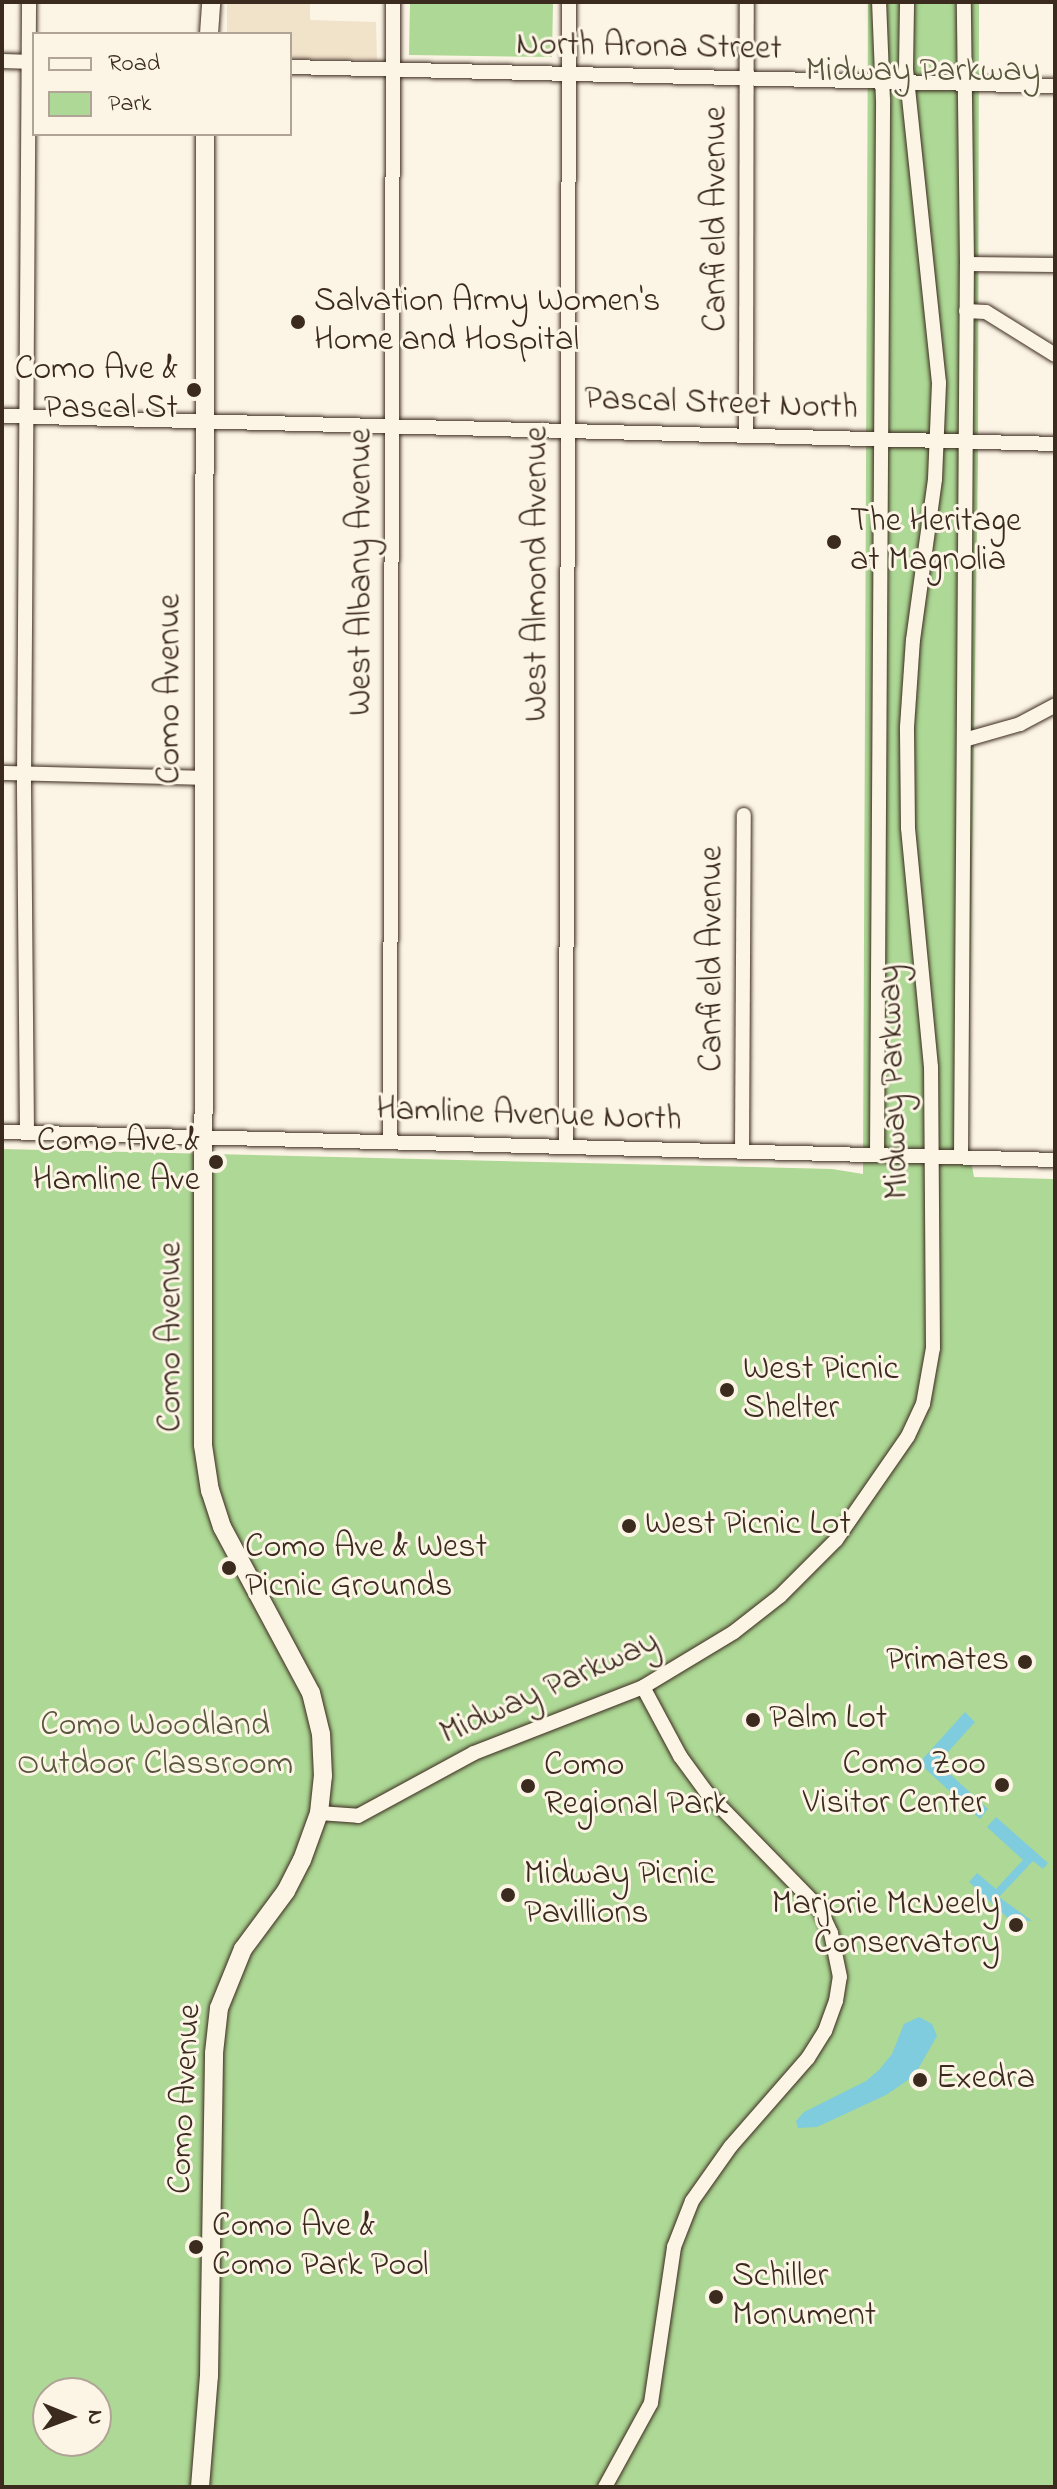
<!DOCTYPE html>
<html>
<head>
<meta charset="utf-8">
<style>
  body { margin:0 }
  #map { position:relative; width:1057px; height:2489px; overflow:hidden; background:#fcf5e5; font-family:"Indie Flower",sans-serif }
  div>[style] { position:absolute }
  .built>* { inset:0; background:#f1e2ca }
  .green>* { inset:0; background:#add895 }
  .water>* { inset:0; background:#7fccde }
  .roads { filter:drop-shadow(0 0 2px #3b2a1e) drop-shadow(0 0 2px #3b2a1e) }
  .minor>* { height:14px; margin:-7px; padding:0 7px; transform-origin:7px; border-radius:7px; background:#fcf5e5 }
  .major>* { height:18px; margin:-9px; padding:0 9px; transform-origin:9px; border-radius:9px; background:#fcf5e5 }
  .dots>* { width:22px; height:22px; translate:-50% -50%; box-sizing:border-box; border:4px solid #fcf5e5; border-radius:50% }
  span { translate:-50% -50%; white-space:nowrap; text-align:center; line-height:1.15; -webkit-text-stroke:6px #fcf5e5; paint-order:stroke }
  .street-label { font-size:34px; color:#3b2a1e }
  .park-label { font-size:34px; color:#58563c }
  .poi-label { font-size:34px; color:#3b2a1e }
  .left { translate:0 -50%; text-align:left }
  .right { translate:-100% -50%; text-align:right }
  .frame { position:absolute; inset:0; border:4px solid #3b2a1e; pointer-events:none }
  .legend { position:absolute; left:32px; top:32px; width:260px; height:104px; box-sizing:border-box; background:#fcf5e5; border:2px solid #afa495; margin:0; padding:10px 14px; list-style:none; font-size:24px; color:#3b2a1e }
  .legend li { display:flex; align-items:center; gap:16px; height:40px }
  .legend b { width:40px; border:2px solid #afa495 }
  .north { position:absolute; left:32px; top:2377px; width:80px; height:80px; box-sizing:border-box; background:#fcf5e5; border:2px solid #afa495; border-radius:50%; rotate:91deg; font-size:22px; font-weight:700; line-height:32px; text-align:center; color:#3b2a1e }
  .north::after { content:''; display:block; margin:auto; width:28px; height:36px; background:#3b2a1e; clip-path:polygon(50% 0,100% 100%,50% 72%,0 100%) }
</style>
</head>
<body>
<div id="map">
  <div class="built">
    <div style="clip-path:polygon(227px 2px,310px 2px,310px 20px,376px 22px,377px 60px,290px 59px,290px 34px,227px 34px)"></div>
  </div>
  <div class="green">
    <div style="clip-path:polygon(410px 2px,553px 2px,552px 57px,409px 55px)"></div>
    <div style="clip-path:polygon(evenodd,868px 2px,979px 2px,978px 460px,968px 1144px,974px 1177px,1055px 1179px,1055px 2487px,2px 2487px,2px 1149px,832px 1169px,863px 1174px,868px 2px,48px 2393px,96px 2393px,96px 2441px,48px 2441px,48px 2393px)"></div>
  </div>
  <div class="water">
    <div style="clip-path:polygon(965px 1712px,975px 1722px,938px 1763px,988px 1809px,980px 1819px,919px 1763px)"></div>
    <div style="clip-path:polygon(996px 1817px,1048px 1863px,1043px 1869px,1033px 1861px,999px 1897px,1032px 1921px,1010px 1920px,969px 1882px,977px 1873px,996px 1889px,1023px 1860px,987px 1827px)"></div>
    <div style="clip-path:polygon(919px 2017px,932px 2024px,937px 2036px,914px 2076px,886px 2095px,817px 2127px,798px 2128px,796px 2121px,804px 2112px,866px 2081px,879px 2070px,892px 2054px,904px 2024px)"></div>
  </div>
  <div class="roads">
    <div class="minor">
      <div style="left:2px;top:61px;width:32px;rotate:2deg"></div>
      <div style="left:290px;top:67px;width:765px;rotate:1.42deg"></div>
      <div style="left:967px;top:264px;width:88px;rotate:0.7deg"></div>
      <div style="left:966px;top:311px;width:20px;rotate:3deg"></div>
      <div style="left:986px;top:312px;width:81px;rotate:31.9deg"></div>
      <div style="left:2px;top:416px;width:1053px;rotate:1.52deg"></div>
      <div style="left:746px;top:436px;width:434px;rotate:-89.9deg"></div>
      <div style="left:964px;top:740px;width:58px;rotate:-15.9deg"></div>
      <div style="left:1020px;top:724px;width:40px;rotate:-28deg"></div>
      <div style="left:2px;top:773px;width:201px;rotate:1.4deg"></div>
      <div style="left:2px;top:1132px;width:1053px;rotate:1.52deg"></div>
      <div style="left:27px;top:1132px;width:350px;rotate:-90.5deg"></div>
      <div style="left:24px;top:782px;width:780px;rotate:-89.63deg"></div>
      <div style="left:390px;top:1142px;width:1140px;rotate:-89.85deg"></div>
      <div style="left:566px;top:1147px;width:1145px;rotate:-89.85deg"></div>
      <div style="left:742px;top:1152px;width:337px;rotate:-89.7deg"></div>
      <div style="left:877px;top:1155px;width:1055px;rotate:-89.67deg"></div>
      <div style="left:883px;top:100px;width:98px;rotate:-92.3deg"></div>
      <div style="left:961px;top:1157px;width:893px;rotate:-89.62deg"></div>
      <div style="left:967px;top:264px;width:262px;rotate:-90.7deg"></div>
      <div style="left:319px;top:1813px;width:39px;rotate:4deg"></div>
      <div style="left:358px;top:1816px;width:132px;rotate:-28.5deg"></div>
      <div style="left:474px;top:1753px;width:181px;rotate:-21.3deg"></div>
      <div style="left:643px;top:1687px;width:106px;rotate:-31.1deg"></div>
      <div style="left:734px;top:1632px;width:58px;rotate:-38deg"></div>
      <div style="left:780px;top:1596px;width:79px;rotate:-45deg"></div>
      <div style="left:836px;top:1540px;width:126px;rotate:-55.3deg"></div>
      <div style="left:908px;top:1436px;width:35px;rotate:-65deg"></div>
      <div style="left:923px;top:1404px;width:57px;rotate:-79.9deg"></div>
      <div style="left:933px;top:1348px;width:281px;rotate:-90.4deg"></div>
      <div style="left:931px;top:1067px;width:240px;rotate:-95.5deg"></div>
      <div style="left:908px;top:828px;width:101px;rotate:-90.6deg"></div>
      <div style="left:907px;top:727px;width:87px;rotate:-86.1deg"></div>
      <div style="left:913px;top:640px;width:162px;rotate:-82.2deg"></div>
      <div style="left:935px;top:479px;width:96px;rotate:-87.6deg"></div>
      <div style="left:939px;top:383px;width:316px;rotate:-96deg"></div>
      <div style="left:906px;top:69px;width:67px;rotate:-89.1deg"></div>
      <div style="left:605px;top:2487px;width:96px;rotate:-61.3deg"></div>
      <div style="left:651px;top:2403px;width:158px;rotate:-81.6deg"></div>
      <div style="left:674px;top:2247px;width:49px;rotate:-68.6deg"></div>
      <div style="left:692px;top:2201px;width:67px;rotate:-54.7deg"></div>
      <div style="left:731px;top:2146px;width:117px;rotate:-48.8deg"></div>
      <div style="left:808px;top:2058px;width:32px;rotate:-58deg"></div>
      <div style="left:825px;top:2031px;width:32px;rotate:-70deg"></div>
      <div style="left:836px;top:2001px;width:24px;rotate:-81deg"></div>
      <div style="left:840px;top:1977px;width:45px;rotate:-101.6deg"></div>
      <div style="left:831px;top:1933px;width:26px;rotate:-115deg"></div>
      <div style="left:820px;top:1909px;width:162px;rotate:-134.2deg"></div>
      <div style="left:707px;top:1793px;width:46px;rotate:-126.1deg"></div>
      <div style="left:680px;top:1756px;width:78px;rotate:-118.2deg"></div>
    </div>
    <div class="major">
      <div style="left:209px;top:34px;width:32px;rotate:-86deg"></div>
      <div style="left:200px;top:2487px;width:111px;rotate:-85.4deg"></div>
      <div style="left:209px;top:2376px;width:323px;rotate:-89.1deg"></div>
      <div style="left:214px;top:2053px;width:45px;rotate:-83.7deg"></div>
      <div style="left:219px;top:2008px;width:64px;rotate:-67.9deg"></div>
      <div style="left:243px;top:1949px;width:72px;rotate:-53.4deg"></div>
      <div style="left:286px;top:1891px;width:35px;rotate:-63deg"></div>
      <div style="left:302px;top:1860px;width:50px;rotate:-70.1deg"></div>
      <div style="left:319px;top:1813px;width:37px;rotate:-84deg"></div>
      <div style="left:323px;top:1776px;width:42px;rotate:-92.7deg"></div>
      <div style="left:321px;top:1734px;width:42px;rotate:-103.7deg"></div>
      <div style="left:311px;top:1693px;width:188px;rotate:-118.2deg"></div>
      <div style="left:222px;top:1527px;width:38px;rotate:-108deg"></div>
      <div style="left:210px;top:1491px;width:47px;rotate:-98.7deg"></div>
      <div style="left:203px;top:1445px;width:1311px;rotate:-89.91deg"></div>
    </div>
  </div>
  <div class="dots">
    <div style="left:298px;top:322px;background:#3b2a1e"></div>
    <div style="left:194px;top:390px;background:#3b2a1e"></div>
    <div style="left:834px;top:542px;background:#3b2a1e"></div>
    <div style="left:216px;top:1162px;background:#3b2a1e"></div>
    <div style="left:727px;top:1390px;background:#3b2a1e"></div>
    <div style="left:629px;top:1526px;background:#3b2a1e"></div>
    <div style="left:229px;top:1568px;background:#3b2a1e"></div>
    <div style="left:1025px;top:1662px;background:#3b2a1e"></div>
    <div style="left:753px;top:1720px;background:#3b2a1e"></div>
    <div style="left:1002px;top:1785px;background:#3b2a1e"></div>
    <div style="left:528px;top:1786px;background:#3b2a1e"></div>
    <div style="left:508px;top:1895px;background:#3b2a1e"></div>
    <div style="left:1016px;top:1925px;background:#3b2a1e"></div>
    <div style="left:920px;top:2080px;background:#3b2a1e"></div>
    <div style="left:196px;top:2247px;background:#3b2a1e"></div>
    <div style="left:716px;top:2297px;background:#3b2a1e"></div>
  </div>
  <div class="street-label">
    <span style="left:649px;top:48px;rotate:1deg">North Arona Street</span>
    <span style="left:717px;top:219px;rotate:-90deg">Canfield Avenue</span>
    <span style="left:721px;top:405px;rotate:2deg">Pascal Street North</span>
    <span style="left:362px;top:572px;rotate:-90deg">West Albany Avenue</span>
    <span style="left:538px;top:574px;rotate:-90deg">West Almond Avenue</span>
    <span style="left:171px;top:689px;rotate:-90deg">Como Avenue</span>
    <span style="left:713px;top:959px;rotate:-90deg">Canfield Avenue</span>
    <span style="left:895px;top:1082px;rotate:-92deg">Midway Parkway</span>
    <span style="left:529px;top:1116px;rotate:2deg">Hamline Avenue North</span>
    <span style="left:172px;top:1337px;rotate:-90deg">Como Avenue</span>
    <span style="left:550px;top:1689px;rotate:-24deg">Midway Parkway</span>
    <span style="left:186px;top:2099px;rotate:-87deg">Como Avenue</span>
  </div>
  <div class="park-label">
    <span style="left:923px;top:73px">Midway Parkway</span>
    <span style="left:155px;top:1746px">Como Woodland<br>Outdoor Classroom</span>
  </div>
  <div class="poi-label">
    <span class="left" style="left:314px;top:322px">Salvation Army Women's<br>Home and Hospital</span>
    <span class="right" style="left:178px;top:390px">Como Ave &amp;<br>Pascal St</span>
    <span class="left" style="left:850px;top:542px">The Heritage<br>at Magnolia</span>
    <span class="right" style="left:200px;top:1162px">Como Ave &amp;<br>Hamline Ave</span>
    <span class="left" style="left:743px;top:1390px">West Picnic<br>Shelter</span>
    <span class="left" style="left:645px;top:1526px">West Picnic Lot</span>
    <span class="left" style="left:245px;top:1568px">Como Ave &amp; West<br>Picnic Grounds</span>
    <span class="right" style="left:1009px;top:1662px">Primates</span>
    <span class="left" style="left:769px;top:1720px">Palm Lot</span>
    <span class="right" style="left:986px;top:1785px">Como Zoo<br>Visitor Center</span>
    <span class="left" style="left:544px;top:1786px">Como<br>Regional Park</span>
    <span class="left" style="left:524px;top:1895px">Midway Picnic<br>Pavillions</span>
    <span class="right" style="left:1000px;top:1925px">Marjorie McNeely<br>Conservatory</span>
    <span class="left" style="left:936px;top:2080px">Exedra</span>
    <span class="left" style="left:212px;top:2247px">Como Ave &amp;<br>Como Park Pool</span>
    <span class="left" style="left:732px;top:2297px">Schiller<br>Monument</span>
  </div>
  <div class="frame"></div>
  <ul class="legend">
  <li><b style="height:10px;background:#fcf5e5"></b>Road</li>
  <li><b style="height:22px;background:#add895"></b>Park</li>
  </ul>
  <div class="north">N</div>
</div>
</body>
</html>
